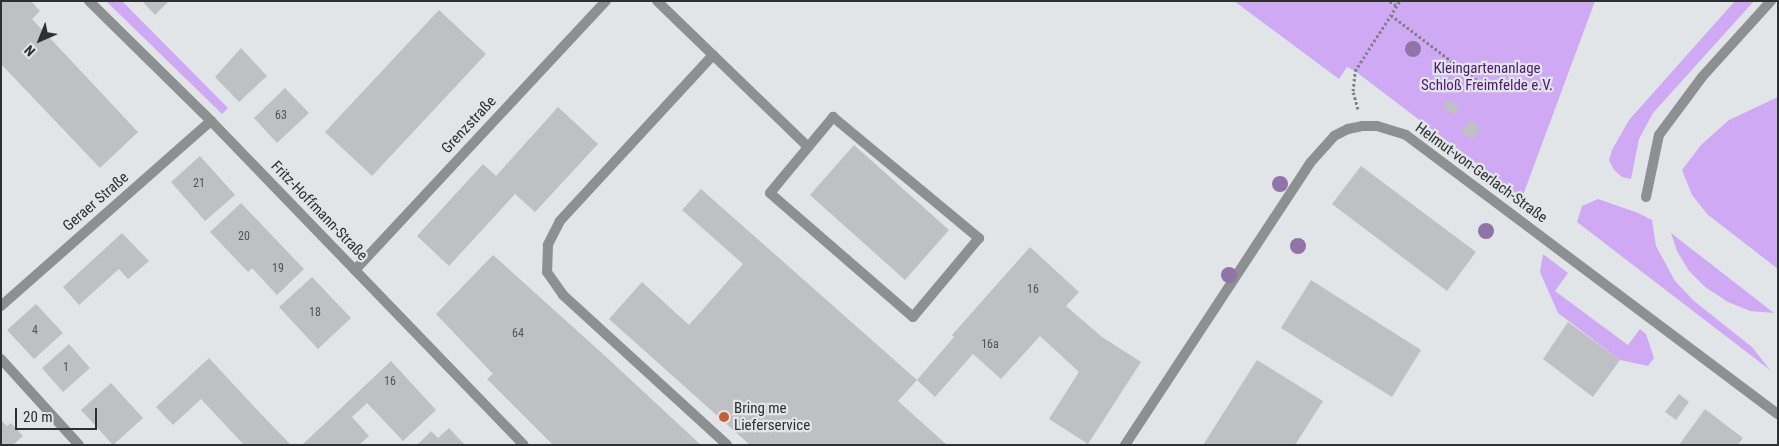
<!DOCTYPE html>
<html>
<head>
<meta charset="utf-8">
<style>
  body { margin:0 }
  #map { position:relative; width:1779px; height:446px; overflow:hidden; background:#e1e5e8; font-family:"Roboto Condensed",sans-serif }
  div>[style] { position:absolute }
  .green>* { inset:0; background:#cfa9f4 }
  .building>* { inset:0; background:#bfc0c4 }
  .path>* { height:3px; margin-top:-1.5px; transform-origin:0; background:repeating-linear-gradient(90deg,#7f8284 0 2.5px,transparent 0 5px) }
  .service>* { height:10px; margin:-5px; padding:0 5px; transform-origin:5px; border-radius:5px; background:#8d8f90 }
  .minor>* { height:10px; margin:-5px; padding:0 5px; transform-origin:5px; border-radius:5px; background:#8d8f90 }
  .tertiary>* { height:10px; margin:-5px; padding:0 5px; transform-origin:5px; border-radius:5px; background:#8d8f90 }
  .trees>* { width:16px; height:16px; margin:-8px; border-radius:50%; background:#9074a8 }
  .dots>* { width:14px; height:14px; translate:-50% -50%; box-sizing:border-box; border:2px solid #e1e5e8; border-radius:50% }
  span { translate:-50% -50%; white-space:nowrap; text-align:center; line-height:1.15; -webkit-text-stroke:4.5px #e1e5e8; paint-order:stroke }
  .number-label { font-size:12px; color:#525355 }
  .number-label span { -webkit-text-stroke-width:0 }
  .park-label { font-size:15px; color:#4e1773 }
  .street-label { font-size:15px; color:#2d2f30 }
  .poi-label { font-size:15px; color:#2d2f30 }
  .left { translate:0 -50%; text-align:left }
  .frame { position:absolute; inset:0; border:2px solid #2d2f30; pointer-events:none }
  .north { position:absolute; left:15px; top:15px; width:50px; height:50px; -webkit-text-stroke:4px #e1e5e8; paint-order:stroke; rotate:224deg; font-size:14px; font-weight:700; line-height:20px; text-align:center; color:#2d2f30 }
  .north::after { content:''; display:block; margin:auto; width:18px; height:22px; background:#2d2f30; clip-path:polygon(50% 0,100% 100%,50% 72%,0 100%) }
  .scale { position:absolute; left:15px; top:408px; width:82px; height:22px; box-sizing:border-box; border:2px solid #2d2f30; border-top:0; padding-left:6px; font-size:15px; line-height:18px; white-space:nowrap; color:#2d2f30; -webkit-text-stroke:4px #e1e5e8; paint-order:stroke }
</style>
</head>
<body>
<div id="map">
  <div class="green">
    <div style="clip-path:polygon(106px 1px,122px 1px,228px 108px,222px 114px)"></div>
    <div style="clip-path:polygon(1234px 1px,1595px 1px,1522px 198px,1355px 71px,1347px 67px,1339px 79px)"></div>
    <div style="clip-path:polygon(1735px 1px,1754px 1px,1653px 113px,1639px 139px,1631px 179px,1622px 177px,1614px 170px,1609px 160px,1612px 150px,1629px 120px)"></div>
    <div style="clip-path:polygon(1778px 97px,1778px 269px,1707px 214px,1692px 195px,1682px 170px,1701px 145px,1729px 120px)"></div>
    <div style="clip-path:polygon(1598px 199px,1638px 213px,1652px 220px,1656px 246px,1675px 281px,1694px 301px,1752px 347px,1770px 370px,1577px 222px,1582px 206px)"></div>
    <div style="clip-path:polygon(1671px 233px,1774px 313px,1750px 311px,1728px 302px,1705px 287px,1689px 271px,1677px 251px)"></div>
    <div style="clip-path:polygon(1543px 254px,1568px 273px,1555px 291px,1628px 345px,1640px 329px,1646px 334px,1654px 358px,1648px 366px,1620px 360px,1558px 313px,1540px 272px)"></div>
  </div>
  <div class="building">
    <div style="clip-path:polygon(1px 1px,31px 1px,40px 11px,32px 19px,138px 132px,100px 168px,1px 64px)"></div>
    <div style="clip-path:polygon(142px 1px,169px 1px,155px 15px)"></div>
    <div style="clip-path:polygon(439px 10px,486px 54px,372px 176px,325px 132px)"></div>
    <div style="clip-path:polygon(241px 48px,267px 76px,239px 102px,215px 77px)"></div>
    <div style="clip-path:polygon(285px 88px,309px 113px,277px 143px,254px 118px)"></div>
    <div style="clip-path:polygon(1448px 99px,1460px 108px,1455px 115px,1443px 107px)"></div>
    <div style="clip-path:polygon(558px 107px,598px 144px,535px 212px,515px 194px,449px 266px,417px 236px,483px 164px,496px 176px)"></div>
    <div style="clip-path:polygon(1471px 120px,1481px 129px,1472px 140px,1461px 131px)"></div>
    <div style="clip-path:polygon(854px 145px,949px 230px,905px 280px,810px 195px)"></div>
    <div style="clip-path:polygon(200px 156px,235px 195px,205px 221px,171px 182px)"></div>
    <div style="clip-path:polygon(1361px 166px,1476px 252px,1447px 291px,1332px 204px)"></div>
    <div style="clip-path:polygon(701px 189px,917px 380px,898px 401px,947px 445px,750px 445px,609px 319px,642px 282px,689px 325px,743px 264px,682px 210px)"></div>
    <div style="clip-path:polygon(241px 203px,304px 269px,277px 295px,252px 268px,248px 272px,210px 232px)"></div>
    <div style="clip-path:polygon(122px 233px,149px 261px,128px 279px,119px 269px,79px 305px,63px 287px)"></div>
    <div style="clip-path:polygon(1030px 247px,1079px 292px,1066px 306px,1102px 337px,1141px 362px,1088px 444px,1049px 419px,1079px 372px,1040px 336px,1001px 379px,973px 354px,935px 397px,917px 380px,954px 337px,952px 335px)"></div>
    <div style="clip-path:polygon(493px 255px,604px 355px,701px 445px,553px 445px,487px 379px,493px 374px,436px 314px)"></div>
    <div style="clip-path:polygon(312px 277px,351px 318px,318px 349px,279px 307px)"></div>
    <div style="clip-path:polygon(1311px 280px,1421px 350px,1392px 397px,1281px 328px)"></div>
    <div style="clip-path:polygon(36px 304px,63px 333px,34px 359px,7px 330px)"></div>
    <div style="clip-path:polygon(1568px 322px,1620px 360px,1593px 397px,1543px 359px)"></div>
    <div style="clip-path:polygon(69px 344px,90px 368px,63px 392px,42px 368px)"></div>
    <div style="clip-path:polygon(209px 358px,259px 412px,291px 445px,244px 445px,201px 399px,173px 425px,156px 407px)"></div>
    <div style="clip-path:polygon(1257px 360px,1323px 401px,1295px 445px,1203px 445px)"></div>
    <div style="clip-path:polygon(391px 361px,436px 410px,403px 441px,367px 403px,352px 417px,369px 436px,359px 445px,302px 445px)"></div>
    <div style="clip-path:polygon(111px 383px,143px 418px,113px 445px,81px 410px)"></div>
    <div style="clip-path:polygon(1679px 394px,1689px 402px,1676px 420px,1665px 412px)"></div>
    <div style="clip-path:polygon(1705px 409px,1743px 438px,1738px 445px,1679px 445px)"></div>
    <div style="clip-path:polygon(1px 420px,7px 426px,11px 423px,23px 436px,13px 445px,1px 445px)"></div>
    <div style="clip-path:polygon(449px 428px,465px 445px,417px 445px,431px 431px,438px 438px)"></div>
  </div>
  <div class="path">
    <div style="left:1390px;top:1px;width:9px;rotate:36deg"></div>
    <div style="left:1391px;top:15px;width:116px;rotate:37.3deg"></div>
    <div style="left:1358px;top:109px;width:19px;rotate:-106deg"></div>
    <div style="left:1353px;top:91px;width:20px;rotate:-84deg"></div>
    <div style="left:1355px;top:71px;width:83px;rotate:-57.3deg"></div>
  </div>
  <div class="service">
    <div style="left:657px;top:1px;width:210px;rotate:44deg"></div>
    <div style="left:713px;top:55px;width:226px;rotate:132.7deg"></div>
    <div style="left:560px;top:221px;width:27px;rotate:117deg"></div>
    <div style="left:548px;top:245px;width:27px;rotate:92deg"></div>
    <div style="left:547px;top:272px;width:28px;rotate:55deg"></div>
    <div style="left:563px;top:295px;width:222px;rotate:42.4deg"></div>
    <div style="left:833px;top:117px;width:190px;rotate:39.7deg"></div>
    <div style="left:979px;top:238px;width:103px;rotate:129.9deg"></div>
    <div style="left:913px;top:317px;width:189px;rotate:-139.1deg"></div>
    <div style="left:770px;top:193px;width:99px;rotate:-50.3deg"></div>
    <div style="left:1646px;top:197px;width:63px;rotate:-78.2deg"></div>
    <div style="left:1659px;top:135px;width:72px;rotate:-53.4deg"></div>
    <div style="left:1702px;top:77px;width:103px;rotate:-47.8deg"></div>
  </div>
  <div class="minor">
    <div style="left:1px;top:306px;width:280px;rotate:-41.4deg"></div>
    <div style="left:1px;top:359px;width:116px;rotate:47.8deg"></div>
    <div style="left:1125px;top:445px;width:337px;rotate:-56.7deg"></div>
    <div style="left:1310px;top:163px;width:36px;rotate:-48deg"></div>
    <div style="left:1334px;top:136px;width:16px;rotate:-27deg"></div>
    <div style="left:1348px;top:129px;width:14px;rotate:-12deg"></div>
    <div style="left:1362px;top:126px;width:15px"></div>
    <div style="left:1377px;top:126px;width:30px;rotate:17deg"></div>
    <div style="left:1406px;top:135px;width:465px;rotate:36.9deg"></div>
  </div>
  <div class="tertiary">
    <div style="left:89px;top:1px;width:171px;rotate:44.5deg"></div>
    <div style="left:211px;top:121px;width:450px;rotate:46deg"></div>
    <div style="left:355px;top:270px;width:368px;rotate:-47deg"></div>
  </div>
  <div class="trees">
    <div style="left:1413px;top:49px"></div>
    <div style="left:1280px;top:184px"></div>
    <div style="left:1486px;top:231px"></div>
    <div style="left:1298px;top:246px"></div>
    <div style="left:1229px;top:275px"></div>
  </div>
  <div class="dots">
    <div style="left:724px;top:417px;background:#c55e31"></div>
  </div>
  <div class="number-label">
    <span style="left:281px;top:116px">63</span>
    <span style="left:199px;top:184px">21</span>
    <span style="left:244px;top:237px">20</span>
    <span style="left:278px;top:269px">19</span>
    <span style="left:1033px;top:290px">16</span>
    <span style="left:315px;top:313px">18</span>
    <span style="left:35px;top:331px">4</span>
    <span style="left:518px;top:334px">64</span>
    <span style="left:990px;top:345px">16a</span>
    <span style="left:66px;top:368px">1</span>
    <span style="left:390px;top:382px">16</span>
  </div>
  <div class="park-label">
    <span style="left:1487px;top:77px">Kleingartenanlage<br>Schloß Freimfelde e.V.</span>
  </div>
  <div class="street-label">
    <span style="left:469px;top:125px;rotate:-47deg">Grenzstraße</span>
    <span style="left:1481px;top:173px;rotate:36deg">Helmut-von-Gerlach-Straße</span>
    <span style="left:96px;top:202px;rotate:-41deg">Geraer Straße</span>
    <span style="left:319px;top:211px;rotate:46deg">Fritz-Hoffmann-Straße</span>
  </div>
  <div class="poi-label">
    <span class="left" style="left:734px;top:417px">Bring me<br>Lieferservice</span>
  </div>
  <div class="frame"></div>
  <div class="north">N</div>
  <div class="scale">20 m</div>
</div>
</body>
</html>
